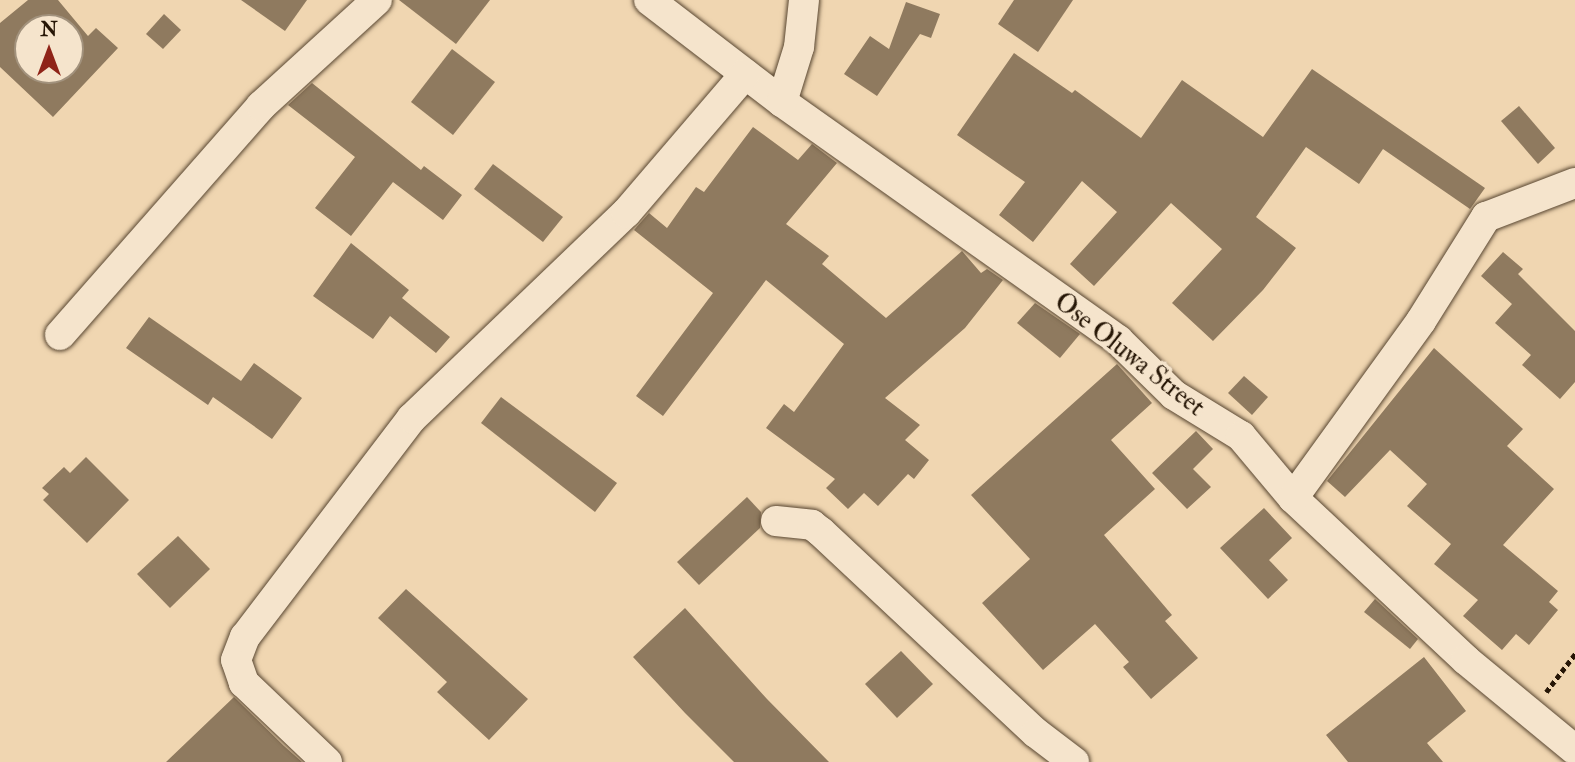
<!DOCTYPE html>
<html>
<head>
<meta charset="utf-8">
<style>
  body { margin:0 }
  #map { position:relative; width:1575px; height:762px; overflow:hidden; background:#f0d6b1; font-family:"IM FELL Double Pica",serif }
  div>[style] { position:absolute }
  .building>* { inset:0; background:#8f7a5f }
  .path>* { height:4.5px; margin-top:-2.25px; transform-origin:0; background:repeating-linear-gradient(90deg,#261606 0 5px,transparent 0 8.5px) }
  .roads { filter:drop-shadow(0 0 2px #584631) drop-shadow(0 0 2px #584631) }
  .street>* { height:30px; margin:-15px; padding:0 15px; transform-origin:15px; border-radius:15px; background:#f5e4cc }
  span { translate:-50% -50%; white-space:nowrap; text-align:center; line-height:1.15; -webkit-text-stroke:7px #f5e4cc; paint-order:stroke }
  .street-label { font-size:26px; color:#261606 }
  .north { position:absolute; left:14px; top:14px; width:70px; height:70px; box-sizing:border-box; background:#f5e4cc; border:2px solid #a2927d; border-radius:50%; rotate:0deg; font-size:19px; font-weight:700; line-height:28px; text-align:center; color:#261606 }
  .north::after { content:''; display:block; margin:auto; width:24px; height:32px; background:#8f2418; clip-path:polygon(50% 0,100% 100%,50% 72%,0 100%) }
</style>
</head>
<body>
<div id="map">
  <div class="building">
    <div style="clip-path:polygon(evenodd,28px 0,58px 0,88px 36px,96px 28px,118px 48px,53px 117px,0 67px,0 23px,28px 0,28px 28px,70px 28px,70px 70px,28px 70px,28px 28px)"></div>
    <div style="clip-path:polygon(241px 0,307px 0,285px 31px)"></div>
    <div style="clip-path:polygon(399px 0,490px 0,456px 44px)"></div>
    <div style="clip-path:polygon(1014px 0,1073px 0,1038px 52px,998px 24px)"></div>
    <div style="clip-path:polygon(906px 2px,940px 14px,931px 38px,920px 34px,877px 96px,844px 74px,870px 36px,889px 49px)"></div>
    <div style="clip-path:polygon(164px 14px,181px 30px,163px 49px,146px 34px)"></div>
    <div style="clip-path:polygon(452px 49px,495px 82px,453px 135px,411px 102px)"></div>
    <div style="clip-path:polygon(1014px 53px,1072px 93px,1075px 90px,1141px 138px,1182px 80px,1263px 137px,1312px 69px,1485px 188px,1470px 209px,1383px 149px,1359px 184px,1306px 147px,1256px 217px,1296px 248px,1263px 290px,1213px 341px,1172px 303px,1222px 249px,1171px 203px,1094px 286px,1070px 264px,1117px 212px,1082px 181px,1033px 242px,999px 215px,1025px 182px,957px 135px)"></div>
    <div style="clip-path:polygon(312px 83px,421px 170px,424px 166px,462px 195px,443px 220px,393px 182px,351px 236px,315px 208px,355px 157px,288px 105px)"></div>
    <div style="clip-path:polygon(1519px 106px,1555px 148px,1538px 164px,1501px 121px)"></div>
    <div style="clip-path:polygon(753px 127px,798px 160px,812px 144px,837px 163px,786px 224px,829px 256px,822px 264px,886px 318px,962px 251px,981px 273px,987px 269px,1003px 280px,965px 328px,885px 398px,920px 425px,905px 440px,929px 460px,914px 479px,908px 474px,878px 506px,864px 493px,848px 509px,826px 488px,835px 479px,766px 428px,784px 404px,794px 412px,844px 344px,766px 280px,663px 416px,636px 396px,713px 293px,634px 230px,649px 213px,667px 228px,696px 187px,704px 192px)"></div>
    <div style="clip-path:polygon(493px 164px,563px 217px,543px 242px,474px 189px)"></div>
    <div style="clip-path:polygon(351px 243px,409px 290px,402px 298px,450px 337px,436px 353px,390px 316px,373px 339px,313px 296px)"></div>
    <div style="clip-path:polygon(1503px 252px,1523px 269px,1518px 274px,1575px 331px,1575px 382px,1560px 399px,1522px 365px,1531px 355px,1495px 323px,1512px 304px,1481px 276px)"></div>
    <div style="clip-path:polygon(1035px 303px,1080px 334px,1060px 358px,1017px 323px)"></div>
    <div style="clip-path:polygon(149px 317px,241px 381px,254px 363px,302px 398px,272px 439px,213px 397px,208px 405px,126px 348px)"></div>
    <div style="clip-path:polygon(1434px 348px,1523px 429px,1507px 446px,1554px 489px,1503px 545px,1558px 591px,1549px 602px,1558px 610px,1529px 645px,1516px 634px,1502px 650px,1463px 616px,1478px 600px,1434px 564px,1451px 544px,1407px 506px,1427px 484px,1390px 450px,1345px 497px,1327px 481px)"></div>
    <div style="clip-path:polygon(1117px 364px,1152px 403px,1111px 440px,1155px 489px,1104px 535px,1172px 615px,1165px 621px,1198px 658px,1151px 699px,1123px 667px,1129px 662px,1095px 624px,1043px 670px,982px 603px,1030px 559px,971px 495px)"></div>
    <div style="clip-path:polygon(1244px 376px,1268px 397px,1252px 415px,1228px 393px)"></div>
    <div style="clip-path:polygon(501px 397px,617px 483px,595px 512px,481px 423px)"></div>
    <div style="clip-path:polygon(1196px 431px,1213px 449px,1193px 469px,1211px 487px,1187px 509px,1152px 473px)"></div>
    <div style="clip-path:polygon(86px 457px,129px 500px,87px 543px,43px 500px,49px 494px,42px 488px,64px 467px,70px 473px)"></div>
    <div style="clip-path:polygon(747px 497px,761px 512px,760px 528px,699px 585px,677px 562px)"></div>
    <div style="clip-path:polygon(1264px 508px,1292px 538px,1269px 560px,1288px 580px,1268px 599px,1220px 548px)"></div>
    <div style="clip-path:polygon(178px 536px,210px 569px,170px 608px,137px 574px)"></div>
    <div style="clip-path:polygon(406px 589px,528px 699px,489px 740px,437px 692px,447px 682px,378px 618px)"></div>
    <div style="clip-path:polygon(1375px 599px,1418px 639px,1410px 649px,1364px 612px)"></div>
    <div style="clip-path:polygon(685px 608px,767px 699px,829px 762px,734px 762px,685px 713px,633px 657px)"></div>
    <div style="clip-path:polygon(901px 651px,933px 684px,897px 718px,865px 684px)"></div>
    <div style="clip-path:polygon(1424px 657px,1466px 711px,1427px 743px,1443px 762px,1348px 762px,1326px 735px)"></div>
    <div style="clip-path:polygon(234px 697px,284px 746px,302px 762px,166px 762px)"></div>
  </div>
  <div class="path">
    <div style="left:1546px;top:692px;width:48px;rotate:-52.7deg"></div>
  </div>
  <div class="roads">
    <div class="street">
      <div style="left:649px;top:0;width:168px;rotate:37.5deg"></div>
      <div style="left:782px;top:102px;width:412px;rotate:35.3deg"></div>
      <div style="left:1118px;top:340px;width:78px;rotate:44.5deg"></div>
      <div style="left:1174px;top:395px;width:79px;rotate:31.5deg"></div>
      <div style="left:1241px;top:436px;width:81px;rotate:50deg"></div>
      <div style="left:1293px;top:498px;width:237px;rotate:43.1deg"></div>
      <div style="left:1466px;top:660px;width:141px;rotate:39.5deg"></div>
      <div style="left:782px;top:102px;width:58px;rotate:-72.8deg"></div>
      <div style="left:799px;top:47px;width:47px;rotate:-83.9deg"></div>
      <div style="left:60px;top:335px;width:305px;rotate:-48.7deg"></div>
      <div style="left:261px;top:106px;width:157px;rotate:-42.4deg"></div>
      <div style="left:1293px;top:498px;width:218px;rotate:-54.1deg"></div>
      <div style="left:1421px;top:321px;width:123px;rotate:-58deg"></div>
      <div style="left:1486px;top:217px;width:95px;rotate:-20.9deg"></div>
      <div style="left:776px;top:521px;width:36px;rotate:6deg"></div>
      <div style="left:812px;top:525px;width:11px;rotate:38deg"></div>
      <div style="left:821px;top:532px;width:294px;rotate:43.1deg"></div>
      <div style="left:1036px;top:733px;width:48px;rotate:37.3deg"></div>
      <div style="left:327px;top:762px;width:115px;rotate:-136.4deg"></div>
      <div style="left:244px;top:683px;width:24px;rotate:-109deg"></div>
      <div style="left:236px;top:660px;width:25px;rotate:-69deg"></div>
      <div style="left:245px;top:637px;width:275px;rotate:-52.7deg"></div>
      <div style="left:412px;top:418px;width:296px;rotate:-43.8deg"></div>
      <div style="left:626px;top:213px;width:183px;rotate:-49.4deg"></div>
    </div>
  </div>
  <div class="street-label">
    <span style="left:1129px;top:355px;rotate:38deg">Ose Oluwa Street</span>
  </div>
  <div class="north">N</div>
</div>
</body>
</html>
